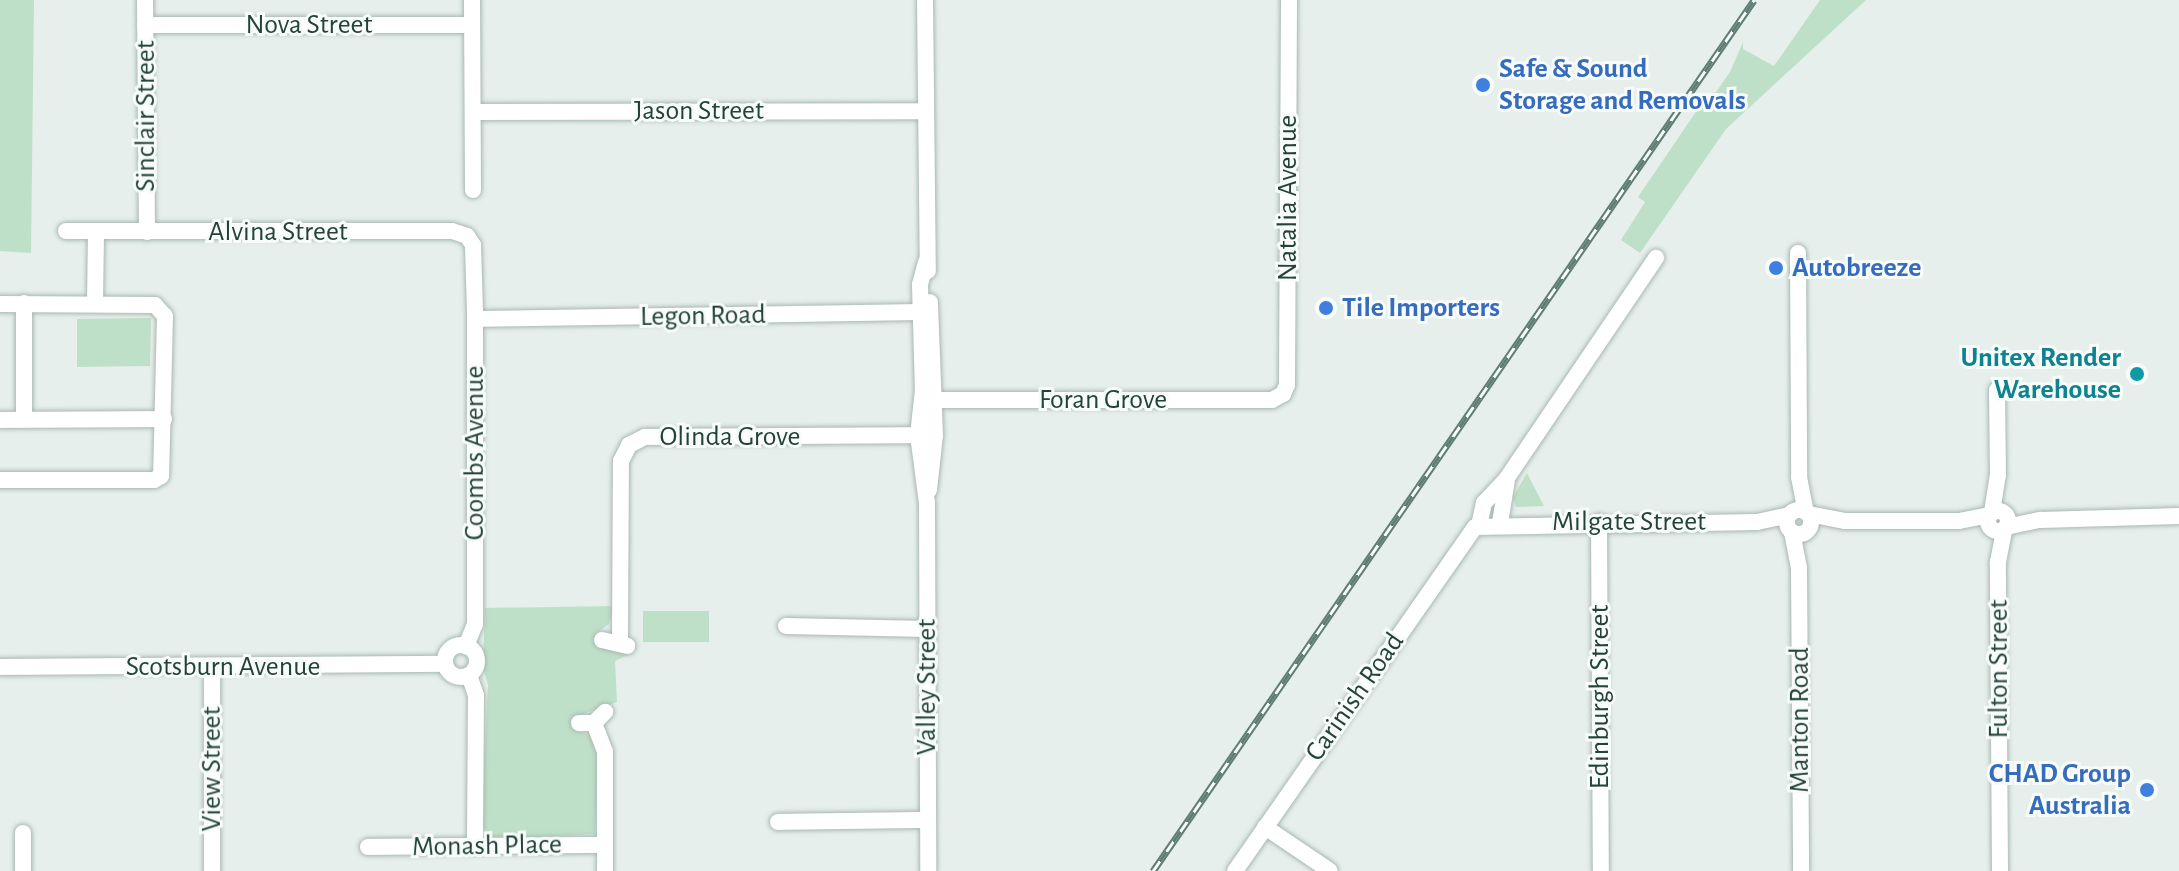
<!DOCTYPE html>
<html>
<head>
<meta charset="utf-8">
<style>
  body { margin:0 }
  #map { position:relative; width:2179px; height:871px; overflow:hidden; background:#e6efeb; font-family:"Alegreya Sans",sans-serif }
  div>[style] { position:absolute }
  .green>* { inset:0; background:#bfe0c8 }
  .roads { filter:drop-shadow(0 0 2px #a8b8b2) drop-shadow(0 0 2px #a8b8b2) }
  .minor>* { height:16px; margin:-8px; padding:0 8px; transform-origin:8px; border-radius:8px; background:#fff }
  .minor>.ring { margin:-8px; padding:0; box-sizing:content-box; background:none; border:16px solid #fff; border-radius:50% }
  .rail>* { height:7px; margin-top:-3.5px; transform-origin:0; background:repeating-linear-gradient(90deg,#f7fbf9 0 12px,#5f7d75 0 24px); box-sizing:border-box; border-block:2px solid #5f7d75 }
  .dots>* { width:22px; height:22px; translate:-50% -50%; box-sizing:border-box; border:4px solid #f7fbf9; border-radius:50% }
  span { translate:-50% -50%; white-space:nowrap; text-align:center; line-height:1.15; -webkit-text-stroke:6px #f7fbf9; paint-order:stroke }
  .street-label { font-size:28px; color:#24423a }
  .shop-label { font-size:28px; color:#366cbe; font-weight:700 }
  .left { translate:0 -50%; text-align:left }
  .right { translate:-100% -50%; text-align:right }
  .culture-label { font-size:28px; color:#0d838f; font-weight:700 }
</style>
</head>
<body>
<div id="map">
  <div class="green">
    <div style="clip-path:polygon(0 0,34px 0,31px 253px,0 251px)"></div>
    <div style="clip-path:polygon(1820px 0,1866px 0,1726px 129px,1640px 253px,1621px 240px,1645px 202px,1638px 197px,1708px 94px,1716px 92px,1730px 72px,1743px 42px,1743px 49px,1774px 66px)"></div>
    <div style="clip-path:polygon(151px 318px,150px 366px,77px 367px,77px 319px)"></div>
    <div style="clip-path:polygon(1527px 473px,1544px 506px,1516px 507px,1513px 497px)"></div>
    <div style="clip-path:polygon(614px 606px,609px 624px,595px 634px,597px 648px,611px 647px,628px 655px,615px 661px,617px 702px,575px 717px,576px 731px,590px 735px,598px 754px,595px 834px,492px 839px,481px 824px,488px 685px,483px 667px,485px 608px)"></div>
    <div style="clip-path:polygon(643px 611px,709px 611px,709px 642px,643px 642px)"></div>
  </div>
  <div class="roads">
    <div class="minor">
      <div style="left:145px;top:0;width:232px;rotate:89.5deg"></div>
      <div style="left:472px;top:0;width:190px;rotate:89.7deg"></div>
      <div style="left:925px;top:0;width:271px;rotate:89.4deg"></div>
      <div style="left:145px;top:25px;width:327px"></div>
      <div style="left:473px;top:112px;width:452px;rotate:-0.1deg"></div>
      <div style="left:66px;top:231px;width:386px"></div>
      <div style="left:452px;top:231px;width:16px;rotate:18deg"></div>
      <div style="left:467px;top:236px;width:11px;rotate:56deg"></div>
      <div style="left:473px;top:245px;width:66px;rotate:88.3deg"></div>
      <div style="left:475px;top:311px;width:313px;rotate:90deg"></div>
      <div style="left:475px;top:624px;width:24px;rotate:112deg"></div>
      <div style="left:1798px;top:253px;width:224px;rotate:89.7deg"></div>
      <div style="left:1799px;top:477px;width:36px;rotate:79deg"></div>
      <div style="left:926px;top:262px;width:24px;rotate:105deg"></div>
      <div style="left:920px;top:285px;width:105px;rotate:88.4deg"></div>
      <div style="left:923px;top:390px;width:45px;rotate:96.3deg"></div>
      <div style="left:918px;top:435px;width:69px;rotate:82.5deg"></div>
      <div style="left:927px;top:503px;width:368px;rotate:89.8deg"></div>
      <div style="left:0;top:304px;width:155px;rotate:0.4deg"></div>
      <div style="left:155px;top:305px;width:15px;rotate:48deg"></div>
      <div style="left:165px;top:316px;width:160px;rotate:91.4deg"></div>
      <div style="left:161px;top:476px;width:8px;rotate:150deg"></div>
      <div style="left:154px;top:480px;width:154px;rotate:180deg"></div>
      <div style="left:95px;top:304px;width:73px;rotate:-89.2deg"></div>
      <div style="left:475px;top:319px;width:454px;rotate:-0.9deg"></div>
      <div style="left:922px;top:400px;width:350px"></div>
      <div style="left:1272px;top:400px;width:13px;rotate:-29deg"></div>
      <div style="left:1283px;top:394px;width:10px;rotate:-66deg"></div>
      <div style="left:1287px;top:385px;width:385px;rotate:-89.7deg"></div>
      <div style="left:24px;top:419px;width:116px;rotate:-90deg"></div>
      <div style="left:0;top:420px;width:164px;rotate:-0.3deg"></div>
      <div style="left:929px;top:490px;width:55px;rotate:-83.8deg"></div>
      <div style="left:935px;top:435px;width:133px;rotate:-92.2deg"></div>
      <div class="ring" style="left:1787px;top:510px;width:8px;height:8px"></div>
      <div class="ring" style="left:1988px;top:511px;width:4px;height:4px"></div>
      <div style="left:1992px;top:512px;width:37px;rotate:-81deg"></div>
      <div style="left:1998px;top:475px;width:85px;rotate:-90.7deg"></div>
      <div style="left:1809px;top:514px;width:37px;rotate:11deg"></div>
      <div style="left:1845px;top:521px;width:114px"></div>
      <div style="left:1959px;top:521px;width:32px;rotate:-11deg"></div>
      <div style="left:1599px;top:522px;width:349px;rotate:89.7deg"></div>
      <div style="left:1500px;top:523px;width:44px;rotate:-80.8deg"></div>
      <div style="left:1479px;top:526px;width:24px;rotate:-78deg"></div>
      <div style="left:1484px;top:503px;width:34px;rotate:-47deg"></div>
      <div style="left:1507px;top:478px;width:266px;rotate:-55.9deg"></div>
      <div style="left:2006px;top:527px;width:35px;rotate:-12deg"></div>
      <div style="left:2040px;top:520px;width:139px;rotate:-1.6deg"></div>
      <div style="left:1792px;top:532px;width:37px;rotate:79deg"></div>
      <div style="left:1799px;top:568px;width:303px;rotate:89.6deg"></div>
      <div style="left:786px;top:626px;width:141px;rotate:1.2deg"></div>
      <div style="left:602px;top:640px;width:26px;rotate:13deg"></div>
      <div style="left:620px;top:641px;width:180px;rotate:-89.7deg"></div>
      <div style="left:621px;top:461px;width:18px;rotate:-63deg"></div>
      <div style="left:629px;top:445px;width:18px;rotate:-27deg"></div>
      <div style="left:645px;top:437px;width:290px;rotate:-0.4deg"></div>
      <div class="ring" style="left:445px;top:645px;width:16px;height:16px"></div>
      <div style="left:0;top:667px;width:445px;rotate:-0.4deg"></div>
      <div style="left:212px;top:667px;width:204px;rotate:90deg"></div>
      <div style="left:469px;top:675px;width:21px;rotate:71deg"></div>
      <div style="left:476px;top:695px;width:151px;rotate:90.4deg"></div>
      <div style="left:579px;top:723px;width:15px"></div>
      <div style="left:594px;top:723px;width:16px;rotate:-45deg"></div>
      <div style="left:594px;top:723px;width:31px;rotate:69deg"></div>
      <div style="left:605px;top:752px;width:119px;rotate:90deg"></div>
      <div style="left:778px;top:822px;width:150px;rotate:-0.8deg"></div>
      <div style="left:1265px;top:827px;width:78px;rotate:34.1deg"></div>
      <div style="left:23px;top:833px;width:38px;rotate:90deg"></div>
      <div style="left:368px;top:847px;width:237px;rotate:-0.5deg"></div>
      <div style="left:1235px;top:871px;width:419px;rotate:-55.1deg"></div>
      <div style="left:1475px;top:527px;width:282px;rotate:-1deg"></div>
      <div style="left:1757px;top:522px;width:33px;rotate:-12deg"></div>
      <div style="left:2000px;top:871px;width:309px;rotate:-90.4deg"></div>
      <div style="left:1998px;top:562px;width:33px;rotate:-79deg"></div>
    </div>
  </div>
  <div class="rail">
    <div style="left:1153px;top:871px;width:1058px;rotate:-55.39deg"></div>
  </div>
  <div class="dots">
    <div style="left:1483px;top:85px;background:#3f7fe0"></div>
    <div style="left:1776px;top:268px;background:#3f7fe0"></div>
    <div style="left:1326px;top:308px;background:#3f7fe0"></div>
    <div style="left:2137px;top:374px;background:#0f9aa8"></div>
    <div style="left:2147px;top:790px;background:#3f7fe0"></div>
  </div>
  <div class="street-label">
    <span style="left:309px;top:25px">Nova Street</span>
    <span style="left:699px;top:111px">Jason Street</span>
    <span style="left:146px;top:116px;rotate:-90deg">Sinclair Street</span>
    <span style="left:1288px;top:198px;rotate:-90deg">Natalia Avenue</span>
    <span style="left:278px;top:232px">Alvina Street</span>
    <span style="left:703px;top:316px;rotate:-1deg">Legon Road</span>
    <span style="left:1103px;top:400px">Foran Grove</span>
    <span style="left:730px;top:437px">Olinda Grove</span>
    <span style="left:475px;top:453px;rotate:-90deg">Coombs Avenue</span>
    <span style="left:1629px;top:522px">Milgate Street</span>
    <span style="left:223px;top:667px">Scotsburn Avenue</span>
    <span style="left:1999px;top:669px;rotate:-90deg">Fulton Street</span>
    <span style="left:927px;top:687px;rotate:-90deg">Valley Street</span>
    <span style="left:1355px;top:697px;rotate:-55deg">Carinish Road</span>
    <span style="left:1600px;top:697px;rotate:-90deg">Edinburgh Street</span>
    <span style="left:1800px;top:720px;rotate:-90deg">Manton Road</span>
    <span style="left:212px;top:769px;rotate:-90deg">View Street</span>
    <span style="left:487px;top:846px;rotate:-1deg">Monash Place</span>
  </div>
  <div class="shop-label">
    <span class="left" style="left:1499px;top:85px">Safe &amp; Sound<br>Storage and Removals</span>
    <span class="left" style="left:1792px;top:268px">Autobreeze</span>
    <span class="left" style="left:1342px;top:308px">Tile Importers</span>
    <span class="right" style="left:2131px;top:790px">CHAD Group<br>Australia</span>
  </div>
  <div class="culture-label">
    <span class="right" style="left:2121px;top:374px">Unitex Render<br>Warehouse</span>
  </div>
</div>
</body>
</html>
